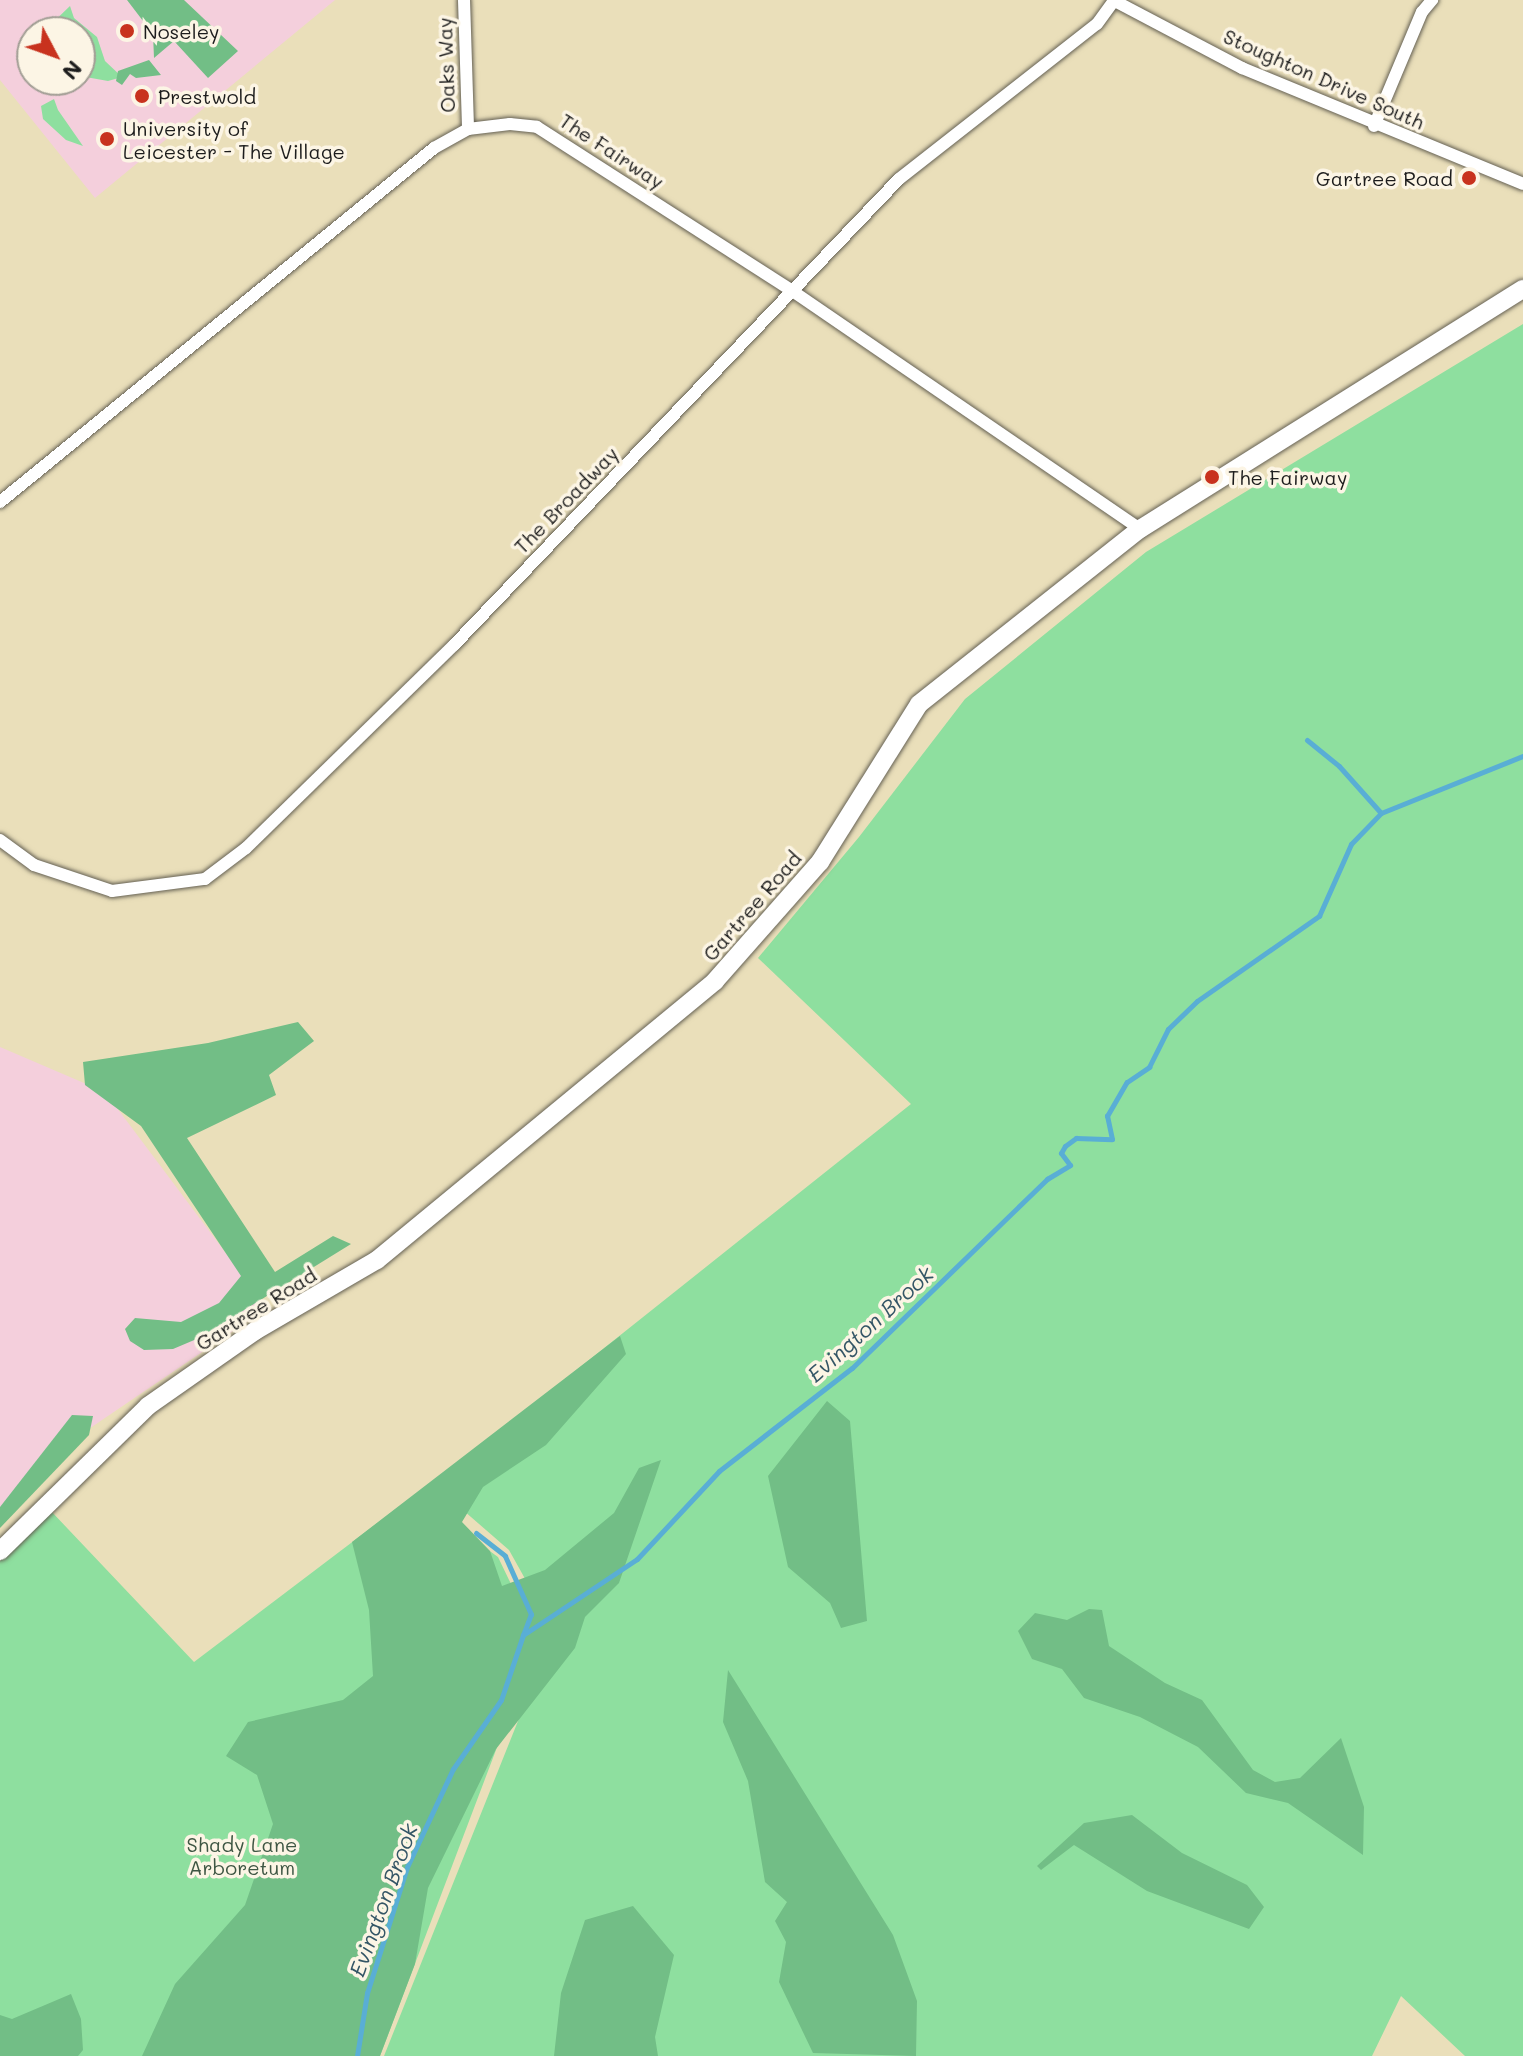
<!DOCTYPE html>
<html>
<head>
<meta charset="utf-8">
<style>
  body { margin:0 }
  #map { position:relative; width:1523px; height:2056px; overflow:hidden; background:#eadfba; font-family:Mali,sans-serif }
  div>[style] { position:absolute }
  .built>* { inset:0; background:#f4cfdc }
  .green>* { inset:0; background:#8edf9f }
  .forest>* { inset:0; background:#72be86 }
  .stream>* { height:5px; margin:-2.5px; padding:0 2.5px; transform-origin:2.5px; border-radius:2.5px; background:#59aed5 }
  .roads { filter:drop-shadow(0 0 2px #646053) drop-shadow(0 0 2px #646053) }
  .minor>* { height:12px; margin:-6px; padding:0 6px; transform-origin:6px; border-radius:6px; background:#fff }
  .secondary>* { height:18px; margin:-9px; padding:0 9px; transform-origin:9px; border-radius:9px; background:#fff }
  .dots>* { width:22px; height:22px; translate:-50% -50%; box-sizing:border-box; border:4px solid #fcf5e5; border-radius:50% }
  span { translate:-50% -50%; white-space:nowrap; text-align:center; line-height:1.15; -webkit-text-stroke:7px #fcf5e5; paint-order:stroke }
  .poi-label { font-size:20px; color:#1c1c1c }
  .left { translate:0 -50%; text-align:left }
  .right { translate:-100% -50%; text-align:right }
  .street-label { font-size:20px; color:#1c1c1c }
  .park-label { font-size:20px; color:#3e5643 }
  .water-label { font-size:22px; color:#345666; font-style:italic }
  .north { position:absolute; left:16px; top:16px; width:80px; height:80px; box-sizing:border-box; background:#fcf5e5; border:2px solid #a29e95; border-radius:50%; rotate:131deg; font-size:22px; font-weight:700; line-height:32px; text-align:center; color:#1c1c1c }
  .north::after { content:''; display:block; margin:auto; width:28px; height:36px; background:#c8321e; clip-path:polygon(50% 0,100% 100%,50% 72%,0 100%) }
</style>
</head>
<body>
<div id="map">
  <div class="built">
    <div style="clip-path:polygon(evenodd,0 0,335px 0,95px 198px,0 80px,0 0,32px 32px,80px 32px,80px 80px,32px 80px,32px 32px)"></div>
    <div style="clip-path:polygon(0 1047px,105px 1092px,267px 1308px,74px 1439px,0 1519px)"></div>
  </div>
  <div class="green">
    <div style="clip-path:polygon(70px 6px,74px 18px,97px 37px,105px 61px,122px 77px,108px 81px,80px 76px,80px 32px,43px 32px)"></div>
    <div style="clip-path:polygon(54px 99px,58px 110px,83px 146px,66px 140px,43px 119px,41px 106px)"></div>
    <div style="clip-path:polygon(1523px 324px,1523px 2056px,1465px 2056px,1401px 1996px,1372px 2056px,384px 2056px,542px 1661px,538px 1602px,509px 1550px,433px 1484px,911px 1104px,758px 958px,859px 837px,965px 699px,1146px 552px)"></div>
    <div style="clip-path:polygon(413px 1496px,498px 1557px,525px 1613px,532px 1655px,380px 2056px,0 2056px,0 1561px,50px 1510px,194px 1662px)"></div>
  </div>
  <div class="forest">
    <div style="clip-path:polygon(127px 0,184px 0,238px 51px,208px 78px,174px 41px,154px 58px,153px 34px)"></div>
    <div style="clip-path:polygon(149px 60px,161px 75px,136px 78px,130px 74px,122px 85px,116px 81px,118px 71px)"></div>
    <div style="clip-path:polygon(298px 1022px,314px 1041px,269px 1075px,276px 1095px,187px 1138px,275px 1272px,333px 1236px,351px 1244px,199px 1338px,173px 1349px,144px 1350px,130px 1341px,125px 1329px,135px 1318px,181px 1322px,219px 1303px,241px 1276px,141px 1126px,85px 1085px,83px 1062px,208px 1043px)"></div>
    <div style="clip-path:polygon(620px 1336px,626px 1354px,546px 1445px,483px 1487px,462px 1522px,490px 1551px,502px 1586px,545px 1570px,614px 1513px,639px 1468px,661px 1460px,619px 1583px,585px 1617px,575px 1648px,496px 1749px,428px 1888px,415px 1964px,380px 2056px,142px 2056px,175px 1984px,245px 1905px,273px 1824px,257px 1775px,226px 1756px,248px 1722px,343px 1700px,373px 1676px,369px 1610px,352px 1542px)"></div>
    <div style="clip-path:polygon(827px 1401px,850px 1421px,867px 1621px,841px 1628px,830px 1603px,788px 1567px,768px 1476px)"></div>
    <div style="clip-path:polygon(72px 1415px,93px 1416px,89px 1435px,0 1528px,0 1507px)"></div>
    <div style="clip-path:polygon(1089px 1609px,1102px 1610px,1109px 1646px,1165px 1683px,1202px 1700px,1253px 1770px,1275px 1782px,1300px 1778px,1341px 1738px,1364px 1807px,1363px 1855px,1288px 1803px,1246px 1793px,1198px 1747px,1140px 1717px,1084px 1698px,1062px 1669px,1032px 1659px,1018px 1631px,1035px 1613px,1067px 1620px)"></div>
    <div style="clip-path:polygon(728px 1670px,893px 1935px,917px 2001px,916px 2056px,813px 2053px,779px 1982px,786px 1942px,775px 1921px,787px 1902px,765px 1882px,748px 1781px,723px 1722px)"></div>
    <div style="clip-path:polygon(1132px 1815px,1182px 1853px,1247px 1885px,1264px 1907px,1249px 1929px,1147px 1891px,1074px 1845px,1041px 1870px,1037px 1866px,1084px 1823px)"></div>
    <div style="clip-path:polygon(633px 1906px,674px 1955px,655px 2037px,658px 2056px,554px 2056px,561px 1993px,585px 1920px)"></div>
    <div style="clip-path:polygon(71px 1994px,81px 2019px,83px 2050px,78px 2056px,0 2056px,0 2015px,12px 2019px)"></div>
  </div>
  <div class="stream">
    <div style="left:1307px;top:740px;width:41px;rotate:39.1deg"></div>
    <div style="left:1339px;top:766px;width:63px;rotate:48.2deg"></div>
    <div style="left:476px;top:1533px;width:37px;rotate:38deg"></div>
    <div style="left:505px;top:1556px;width:64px;rotate:65.9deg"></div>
    <div style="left:531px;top:1614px;width:22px;rotate:111deg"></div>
    <div style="left:357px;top:2056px;width:64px;rotate:-81deg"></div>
    <div style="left:367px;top:1993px;width:132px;rotate:-72.4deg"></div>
    <div style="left:407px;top:1867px;width:108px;rotate:-64.9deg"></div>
    <div style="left:453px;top:1769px;width:84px;rotate:-55.2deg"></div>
    <div style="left:501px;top:1700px;width:69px;rotate:-71.3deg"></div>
    <div style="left:523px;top:1635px;width:137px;rotate:-33.7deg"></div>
    <div style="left:637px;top:1559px;width:120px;rotate:-47deg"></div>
    <div style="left:719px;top:1471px;width:168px;rotate:-37.8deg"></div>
    <div style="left:852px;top:1368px;width:272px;rotate:-44.1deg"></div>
    <div style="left:1047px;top:1179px;width:27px;rotate:-31deg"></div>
    <div style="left:1070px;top:1165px;width:15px;rotate:-127deg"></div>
    <div style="left:1061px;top:1153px;width:8px;rotate:-60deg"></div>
    <div style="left:1065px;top:1146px;width:14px;rotate:-36deg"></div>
    <div style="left:1076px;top:1138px;width:36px;rotate:2deg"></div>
    <div style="left:1112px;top:1139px;width:24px;rotate:-102deg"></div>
    <div style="left:1107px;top:1116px;width:39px;rotate:-60deg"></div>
    <div style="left:1127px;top:1082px;width:27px;rotate:-34deg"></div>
    <div style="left:1149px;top:1067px;width:42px;rotate:-63.4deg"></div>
    <div style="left:1168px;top:1029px;width:40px;rotate:-44deg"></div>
    <div style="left:1197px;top:1001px;width:149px;rotate:-34.9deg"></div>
    <div style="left:1319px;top:916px;width:79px;rotate:-66deg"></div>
    <div style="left:1351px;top:844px;width:43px;rotate:-45.9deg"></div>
    <div style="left:1381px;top:813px;width:153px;rotate:-21.9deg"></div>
  </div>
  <div class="roads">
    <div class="minor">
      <div style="left:464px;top:0;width:129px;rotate:88.2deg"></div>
      <div style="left:1113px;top:0;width:146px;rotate:27.8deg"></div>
      <div style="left:1242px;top:68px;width:304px;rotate:22.4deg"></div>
      <div style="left:1374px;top:126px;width:124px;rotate:-67.2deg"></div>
      <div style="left:1422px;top:12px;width:16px;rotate:-50deg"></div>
      <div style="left:0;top:502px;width:560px;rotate:-39.2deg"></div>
      <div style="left:434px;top:148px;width:39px;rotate:-29deg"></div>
      <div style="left:468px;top:129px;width:42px;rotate:-6.8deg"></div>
      <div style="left:510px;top:124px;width:27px;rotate:6deg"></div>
      <div style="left:537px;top:127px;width:302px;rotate:32.7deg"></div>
      <div style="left:791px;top:290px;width:423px;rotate:34.4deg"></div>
      <div style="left:0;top:840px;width:42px;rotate:36.3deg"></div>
      <div style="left:34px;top:865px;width:82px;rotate:18.4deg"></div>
      <div style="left:112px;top:891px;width:94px;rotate:-7.4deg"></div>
      <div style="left:205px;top:879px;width:51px;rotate:-37.1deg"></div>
      <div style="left:246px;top:848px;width:291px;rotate:-44.3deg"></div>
      <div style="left:454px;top:645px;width:644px;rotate:-46.32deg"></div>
      <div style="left:899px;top:179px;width:251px;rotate:-38.1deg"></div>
      <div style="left:1097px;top:24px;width:29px;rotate:-54deg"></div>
    </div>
    <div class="secondary">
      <div style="left:0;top:1551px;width:207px;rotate:-44.4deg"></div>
      <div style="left:148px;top:1406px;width:131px;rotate:-35deg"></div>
      <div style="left:255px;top:1331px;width:141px;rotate:-30.2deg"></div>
      <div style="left:377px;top:1260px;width:438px;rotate:-39.5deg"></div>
      <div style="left:715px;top:981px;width:159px;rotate:-48.6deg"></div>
      <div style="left:820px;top:862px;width:186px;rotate:-57.9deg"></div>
      <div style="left:919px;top:704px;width:282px;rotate:-38.4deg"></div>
      <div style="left:1140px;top:529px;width:452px;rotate:-32.1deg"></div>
    </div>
  </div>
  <div class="dots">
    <div style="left:127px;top:31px;background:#c8321e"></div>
    <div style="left:142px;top:96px;background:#c8321e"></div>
    <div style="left:107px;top:139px;background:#c8321e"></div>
    <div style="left:1469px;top:178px;background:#c8321e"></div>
    <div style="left:1212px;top:477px;background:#c8321e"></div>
  </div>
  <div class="poi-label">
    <span class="left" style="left:143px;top:31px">Noseley</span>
    <span class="left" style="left:158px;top:96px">Prestwold</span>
    <span class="left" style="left:123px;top:140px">University of<br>Leicester - The Village</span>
    <span class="right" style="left:1453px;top:178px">Gartree Road</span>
    <span class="left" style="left:1228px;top:477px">The Fairway</span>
  </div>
  <div class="street-label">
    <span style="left:446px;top:65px;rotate:-92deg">Oaks Way</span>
    <span style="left:1324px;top:79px;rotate:24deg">Stoughton Drive South</span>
    <span style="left:612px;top:151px;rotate:33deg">The Fairway</span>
    <span style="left:566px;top:500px;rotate:-46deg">The Broadway</span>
    <span style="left:752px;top:906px;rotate:-49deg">Gartree Road</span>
    <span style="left:256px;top:1309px;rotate:-32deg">Gartree Road</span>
  </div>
  <div class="park-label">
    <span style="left:242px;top:1856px">Shady Lane<br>Arboretum</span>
  </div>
  <div class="water-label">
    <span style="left:870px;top:1324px;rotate:-42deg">Evington Brook</span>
    <span style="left:383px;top:1900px;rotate:-70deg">Evington Brook</span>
  </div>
  <div class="north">N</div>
</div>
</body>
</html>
